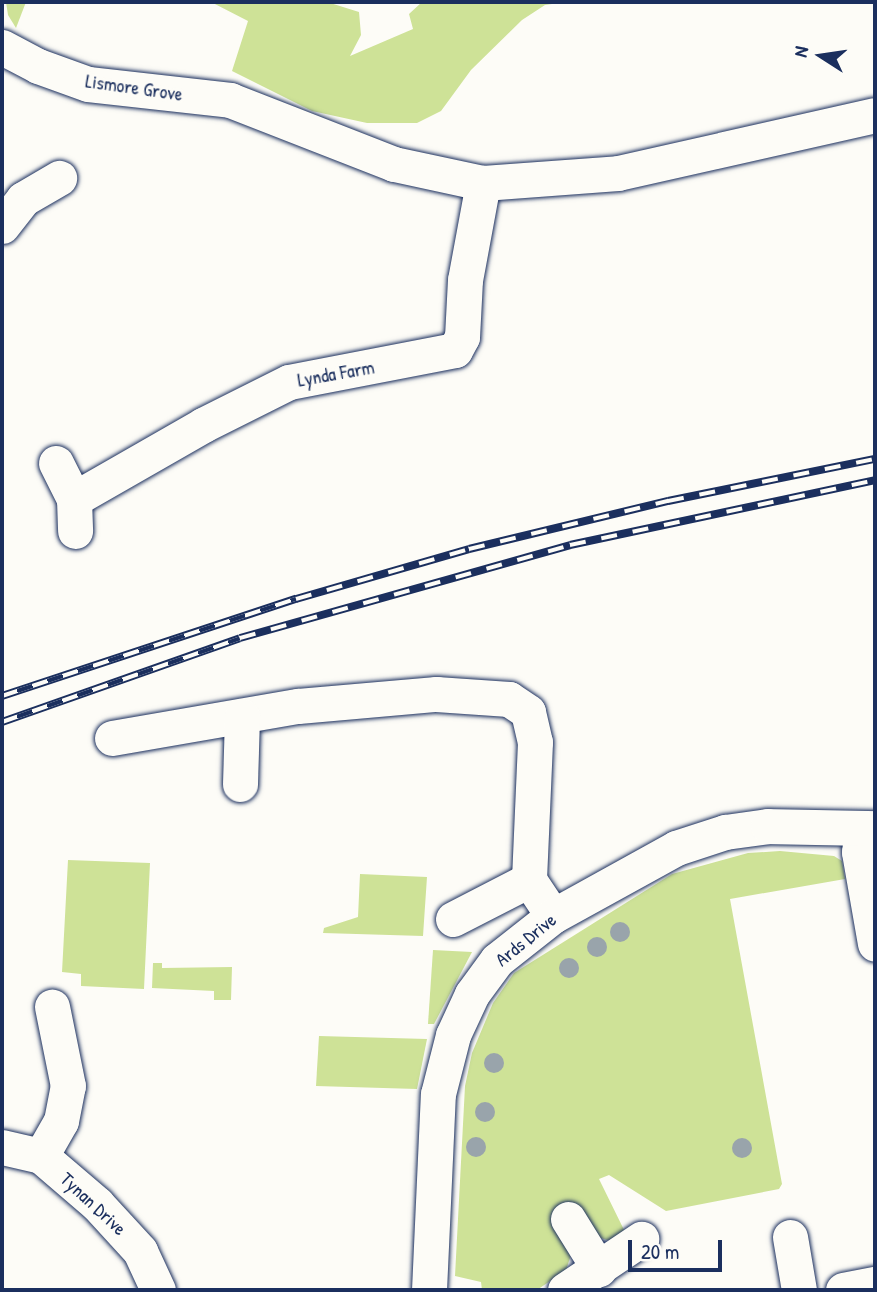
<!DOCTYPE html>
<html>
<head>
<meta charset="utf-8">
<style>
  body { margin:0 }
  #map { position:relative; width:877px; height:1292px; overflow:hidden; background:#fdfcf7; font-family:"Patrick Hand",sans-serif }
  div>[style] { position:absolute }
  .green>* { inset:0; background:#cee297 }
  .roads { filter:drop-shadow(0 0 2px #1b2f5e) drop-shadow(0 0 2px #1b2f5e) }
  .minor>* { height:35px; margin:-17.5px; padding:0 17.5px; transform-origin:17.5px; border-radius:17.5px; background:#fdfcf7 }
  .rail>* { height:8px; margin-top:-4px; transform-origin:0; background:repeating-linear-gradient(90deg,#fdfcf7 0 16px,#1b2f5e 0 32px); box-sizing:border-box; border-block:2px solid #1b2f5e }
  .trees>* { width:20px; height:20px; margin:-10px; border-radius:50%; background:#99a4ab }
  span { translate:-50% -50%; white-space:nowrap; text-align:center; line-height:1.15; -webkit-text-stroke:6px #fdfcf7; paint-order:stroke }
  .street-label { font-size:19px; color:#1b2f5e }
  .frame { position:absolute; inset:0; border:4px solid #1b2f5e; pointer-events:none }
  .north { position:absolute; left:786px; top:21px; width:70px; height:70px; -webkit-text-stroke:5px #fdfcf7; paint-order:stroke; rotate:282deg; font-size:19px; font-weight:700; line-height:28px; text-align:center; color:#1b2f5e }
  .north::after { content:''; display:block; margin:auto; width:24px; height:32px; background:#1b2f5e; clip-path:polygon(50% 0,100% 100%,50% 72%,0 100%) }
  .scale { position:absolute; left:628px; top:1240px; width:94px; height:32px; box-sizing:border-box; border:4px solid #1b2f5e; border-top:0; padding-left:9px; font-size:21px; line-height:24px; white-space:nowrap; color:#1b2f5e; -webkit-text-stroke:5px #fdfcf7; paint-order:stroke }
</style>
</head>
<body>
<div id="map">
  <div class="green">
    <div style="clip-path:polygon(6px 2px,26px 2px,16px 28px,8px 15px)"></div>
    <div style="clip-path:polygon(211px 2px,327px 2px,359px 12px,361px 35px,350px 56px,413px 29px,409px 14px,422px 2px,566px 2px,545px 5px,522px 20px,471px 70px,441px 111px,417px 123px,367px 123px,312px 111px,232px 71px,248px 21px)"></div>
    <div style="clip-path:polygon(780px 851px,834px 856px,842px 861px,845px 879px,730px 899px,782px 1184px,779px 1189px,666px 1211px,609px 1175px,599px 1179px,627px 1236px,613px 1242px,595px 1236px,572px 1252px,566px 1270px,537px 1290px,482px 1290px,481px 1282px,455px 1276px,465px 1086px,472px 1053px,493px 1003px,514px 973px,672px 874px,748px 853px)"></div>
    <div style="clip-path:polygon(68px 860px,150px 863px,144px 989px,81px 986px,81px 974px,62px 972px)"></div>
    <div style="clip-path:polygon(360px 874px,427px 877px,423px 936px,323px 933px,324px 928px,358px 917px)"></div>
    <div style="clip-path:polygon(433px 950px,472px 952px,434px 1024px,428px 1024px)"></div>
    <div style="clip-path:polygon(153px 963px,162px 963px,162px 968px,232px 967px,231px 1000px,214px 1000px,214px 991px,152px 988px)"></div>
    <div style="clip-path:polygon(319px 1036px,427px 1039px,417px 1089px,316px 1086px)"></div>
  </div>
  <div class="roads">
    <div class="minor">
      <div style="left:2px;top:47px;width:41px;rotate:27.8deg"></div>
      <div style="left:38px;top:66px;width:53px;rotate:19.8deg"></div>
      <div style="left:88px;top:84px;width:143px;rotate:6.4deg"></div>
      <div style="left:230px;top:100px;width:176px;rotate:21.3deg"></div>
      <div style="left:394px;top:164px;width:91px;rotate:12.1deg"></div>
      <div style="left:483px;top:183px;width:135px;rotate:-4.2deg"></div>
      <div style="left:618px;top:173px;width:263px;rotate:-12.7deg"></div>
      <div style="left:2px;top:226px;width:34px;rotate:-52deg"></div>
      <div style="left:23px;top:199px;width:42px;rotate:-30.3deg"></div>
      <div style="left:56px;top:463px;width:40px;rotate:63.4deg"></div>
      <div style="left:74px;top:499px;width:32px;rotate:88deg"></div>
      <div style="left:74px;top:499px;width:149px;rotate:-29.8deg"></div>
      <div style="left:203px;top:425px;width:96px;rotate:-26.6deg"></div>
      <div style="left:289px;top:382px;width:169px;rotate:-10.9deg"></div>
      <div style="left:455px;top:350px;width:15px;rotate:-62deg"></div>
      <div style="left:462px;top:337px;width:57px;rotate:-87deg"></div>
      <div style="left:465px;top:280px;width:99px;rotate:-79.5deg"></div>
      <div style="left:112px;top:738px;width:189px;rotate:-9.8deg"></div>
      <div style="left:298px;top:706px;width:139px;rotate:-5deg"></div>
      <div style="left:436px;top:694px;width:73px;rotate:3.9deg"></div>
      <div style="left:509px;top:699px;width:23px;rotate:34deg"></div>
      <div style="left:528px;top:712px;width:31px;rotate:77deg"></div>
      <div style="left:535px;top:742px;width:138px;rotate:92.5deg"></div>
      <div style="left:529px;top:880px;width:43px;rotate:56.3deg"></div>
      <div style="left:240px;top:784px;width:68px;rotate:-88.3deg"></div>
      <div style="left:862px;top:828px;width:24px;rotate:97deg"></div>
      <div style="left:859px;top:852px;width:93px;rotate:80.1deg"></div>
      <div style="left:453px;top:919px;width:85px;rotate:-27.2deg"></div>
      <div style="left:2px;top:1147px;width:40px;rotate:13deg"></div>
      <div style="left:41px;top:1156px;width:74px;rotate:40.6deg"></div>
      <div style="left:97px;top:1204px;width:64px;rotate:47.5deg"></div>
      <div style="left:140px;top:1251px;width:43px;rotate:65.2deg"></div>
      <div style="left:41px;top:1156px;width:40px;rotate:-60.3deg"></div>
      <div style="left:61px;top:1121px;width:36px;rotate:-79deg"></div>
      <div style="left:68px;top:1086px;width:81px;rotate:-101.4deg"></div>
      <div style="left:568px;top:1219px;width:59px;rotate:58.2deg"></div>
      <div style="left:790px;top:1237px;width:54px;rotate:80.4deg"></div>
      <div style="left:429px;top:1290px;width:196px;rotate:-87.4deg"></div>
      <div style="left:438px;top:1094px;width:61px;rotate:-75.7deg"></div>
      <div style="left:453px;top:1035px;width:45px;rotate:-65.1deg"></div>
      <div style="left:472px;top:994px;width:42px;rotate:-53.7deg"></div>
      <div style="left:497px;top:960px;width:71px;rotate:-38.2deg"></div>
      <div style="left:553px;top:916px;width:141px;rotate:-28.9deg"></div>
      <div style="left:676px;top:848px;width:52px;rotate:-18.1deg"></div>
      <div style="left:725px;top:832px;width:43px;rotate:-7.9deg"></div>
      <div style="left:768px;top:826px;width:107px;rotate:1.1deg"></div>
      <div style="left:565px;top:1290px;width:92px;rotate:-33.9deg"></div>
      <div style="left:843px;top:1290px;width:33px;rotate:-11deg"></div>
    </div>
  </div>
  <div class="rail">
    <div style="left:2px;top:696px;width:310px;rotate:-18.3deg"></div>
    <div style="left:296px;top:599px;width:180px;rotate:-16.1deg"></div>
    <div style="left:469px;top:549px;width:205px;rotate:-13.6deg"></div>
    <div style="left:668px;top:501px;width:211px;rotate:-11.5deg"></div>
    <div style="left:2px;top:722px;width:252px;rotate:-19.4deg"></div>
    <div style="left:240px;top:638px;width:343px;rotate:-15.7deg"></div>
    <div style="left:570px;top:545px;width:312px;rotate:-12deg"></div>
  </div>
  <div class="trees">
    <div style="left:620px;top:932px"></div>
    <div style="left:597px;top:947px"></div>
    <div style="left:569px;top:968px"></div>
    <div style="left:494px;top:1063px"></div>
    <div style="left:485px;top:1112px"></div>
    <div style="left:476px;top:1147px"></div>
    <div style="left:742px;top:1148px"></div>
  </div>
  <div class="street-label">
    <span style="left:134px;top:88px;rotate:8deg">Lismore Grove</span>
    <span style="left:336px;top:374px;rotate:-10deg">Lynda Farm</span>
    <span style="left:526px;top:940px;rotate:-39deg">Ards Drive</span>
    <span style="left:93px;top:1204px;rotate:43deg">Tynan Drive</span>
  </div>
  <div class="frame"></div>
  <div class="north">N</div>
  <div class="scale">20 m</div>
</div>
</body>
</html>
